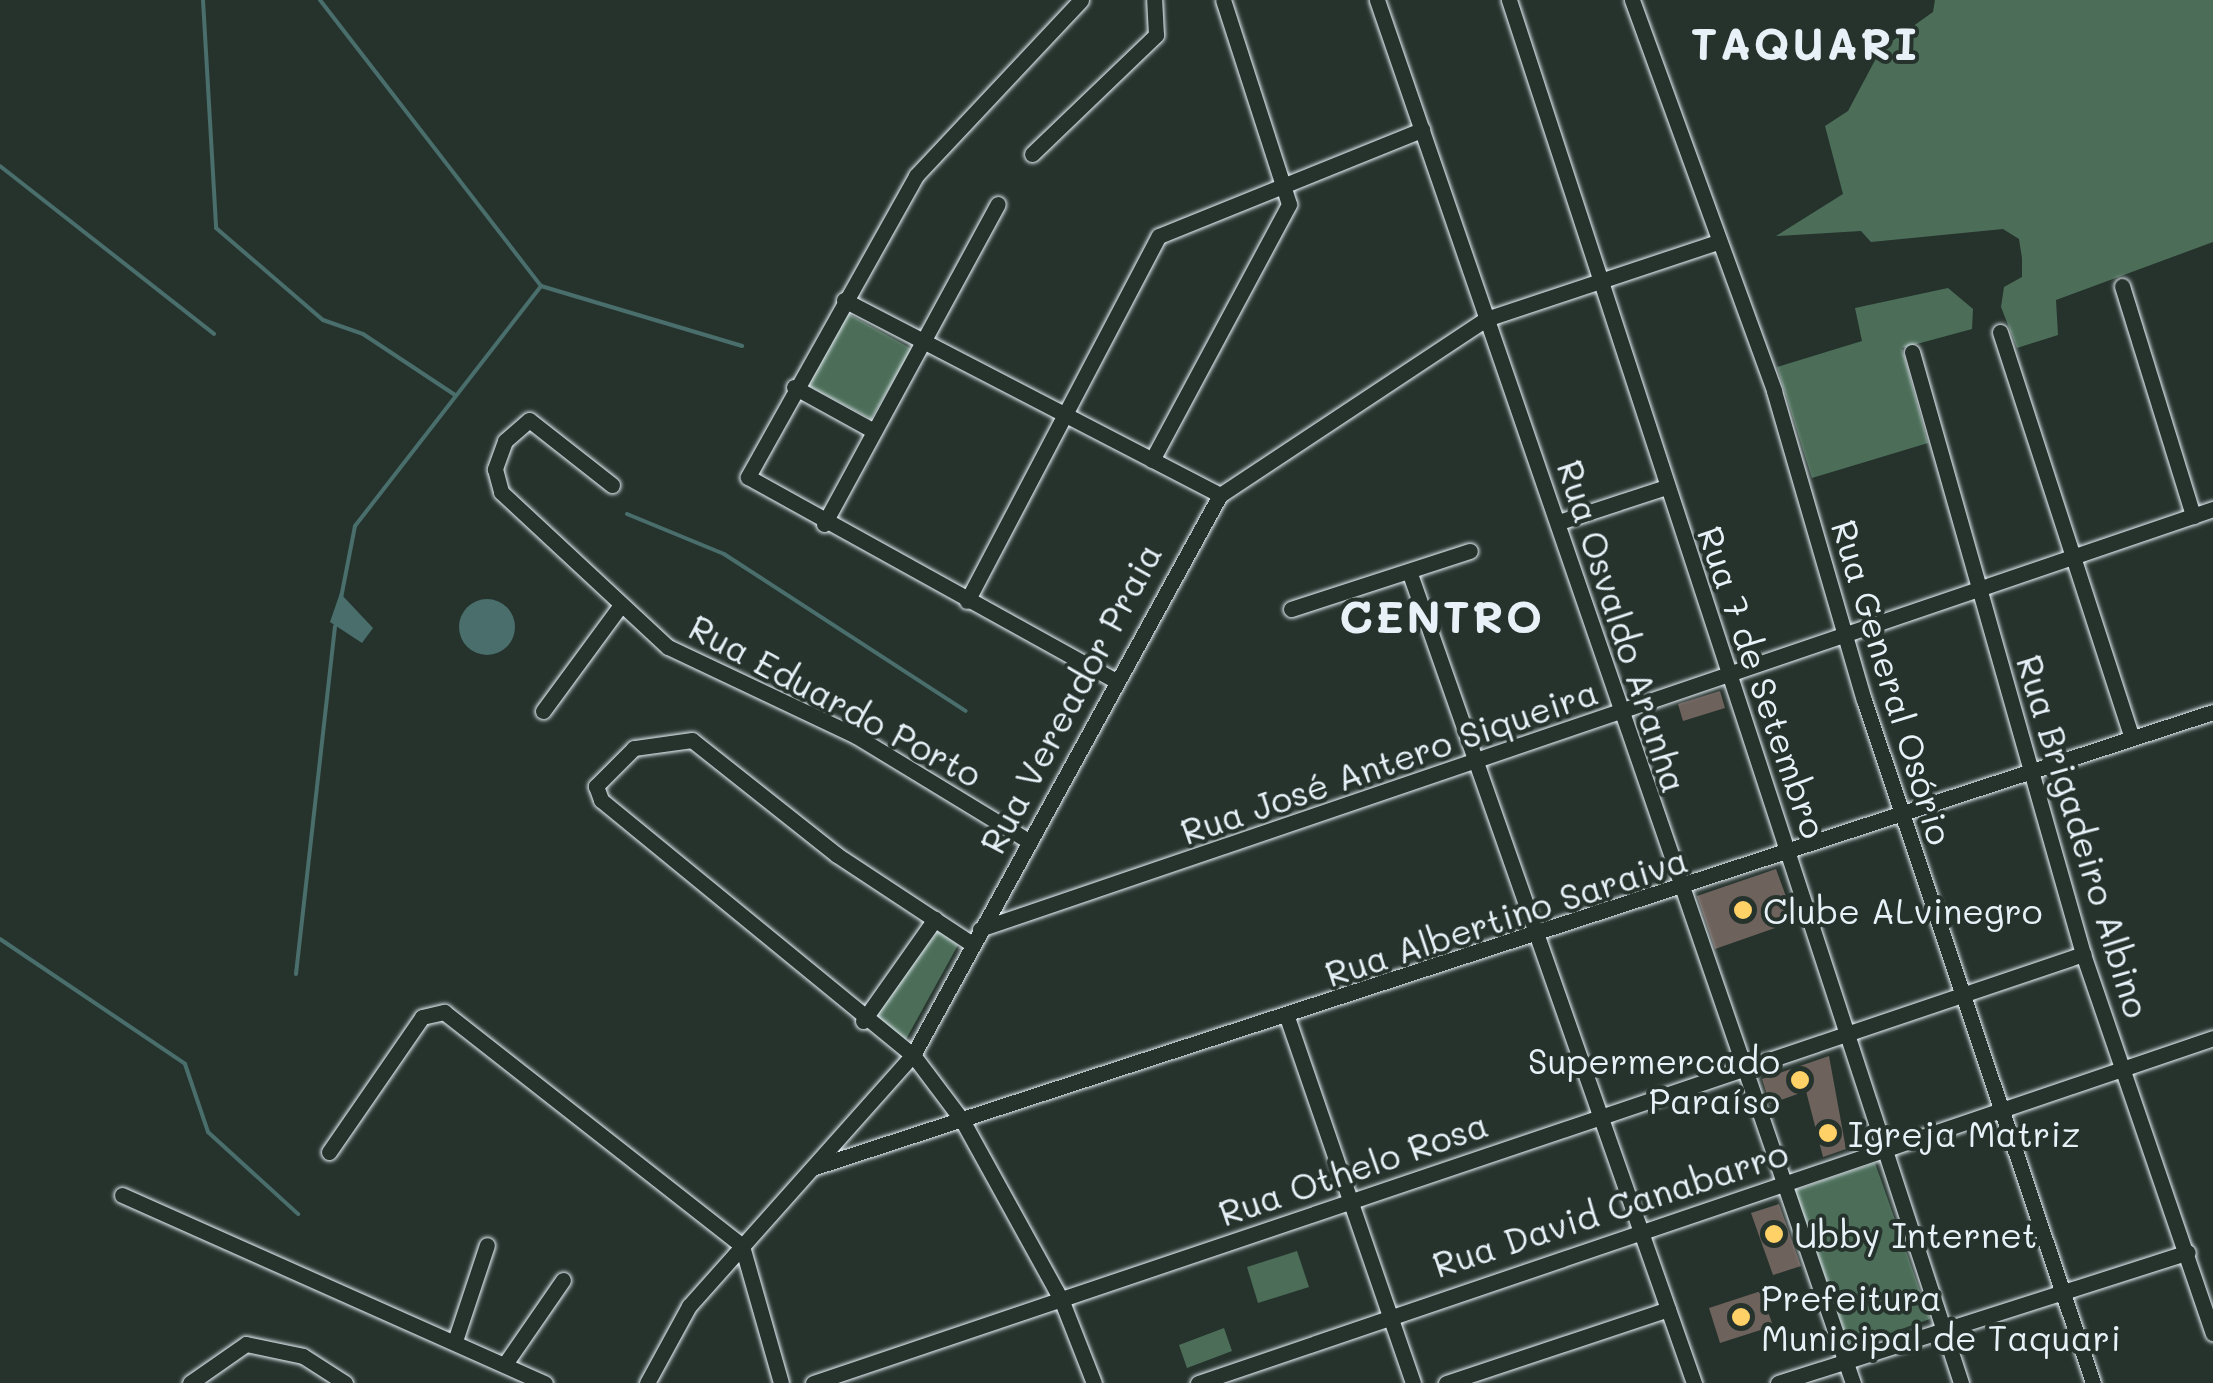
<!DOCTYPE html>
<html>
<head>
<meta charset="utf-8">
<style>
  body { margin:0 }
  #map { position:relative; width:2213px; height:1383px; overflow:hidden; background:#26332d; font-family:Mali,sans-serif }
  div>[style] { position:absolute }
  .green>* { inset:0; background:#4c6e59 }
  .water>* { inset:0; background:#496e6c }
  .round { border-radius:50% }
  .stream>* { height:4px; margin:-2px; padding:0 2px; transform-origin:2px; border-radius:2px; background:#496e6c }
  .building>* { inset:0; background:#6e625d }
  .roads { filter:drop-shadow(0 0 2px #e8f1f8) drop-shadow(0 0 2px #e8f1f8) }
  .street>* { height:15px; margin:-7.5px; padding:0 7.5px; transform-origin:7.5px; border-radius:7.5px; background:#26332d }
  .dots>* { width:28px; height:28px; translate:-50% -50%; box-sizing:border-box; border:5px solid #26332d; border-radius:50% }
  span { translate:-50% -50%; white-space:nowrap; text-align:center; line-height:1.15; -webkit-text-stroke:8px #26332d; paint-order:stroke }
  .street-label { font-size:35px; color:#e8f1f8 }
  .poi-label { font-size:35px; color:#e8f1f8 }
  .left { translate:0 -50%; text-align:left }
  .right { translate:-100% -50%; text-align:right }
  .district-label { font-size:45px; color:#e8f1f8; font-weight:700; letter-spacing:2.5px }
</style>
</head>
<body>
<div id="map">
  <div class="green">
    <div style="clip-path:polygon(1935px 0,2213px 0,2213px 242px,2056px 300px,2058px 335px,2017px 348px,2001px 307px,2004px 287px,2022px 277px,2022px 258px,2019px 239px,2003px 229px,1871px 242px,1861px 231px,1776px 236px,1843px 194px,1825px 126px,1848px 111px,1881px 49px,1933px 12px)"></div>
    <div style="clip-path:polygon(1948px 288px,1973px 309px,1972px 329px,1902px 348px,1928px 443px,1812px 478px,1777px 367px,1862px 341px,1855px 308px)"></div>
    <div style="clip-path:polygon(847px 313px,912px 349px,871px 419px,805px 384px)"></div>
    <div style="clip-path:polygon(938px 931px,958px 945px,905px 1041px,873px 1017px)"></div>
    <div style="clip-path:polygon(1875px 1163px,1930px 1319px,1850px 1347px,1795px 1190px)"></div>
    <div style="clip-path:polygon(1297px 1251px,1309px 1287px,1258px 1303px,1247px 1267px)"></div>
    <div style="clip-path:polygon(1224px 1328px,1232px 1351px,1187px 1368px,1179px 1345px)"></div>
  </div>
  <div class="water">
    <div style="clip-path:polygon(340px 593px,373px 628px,362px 643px,330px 622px)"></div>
    <div class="round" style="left:459px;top:599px;width:56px;height:56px"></div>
  </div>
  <div class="stream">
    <div style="left:203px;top:0;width:228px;rotate:86.7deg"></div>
    <div style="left:216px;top:228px;width:141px;rotate:40.7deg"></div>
    <div style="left:323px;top:320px;width:42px;rotate:19.3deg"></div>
    <div style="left:363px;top:334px;width:110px;rotate:33.5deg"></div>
    <div style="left:320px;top:0;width:361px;rotate:52.3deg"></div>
    <div style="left:541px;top:286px;width:210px;rotate:16.6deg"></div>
    <div style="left:0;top:166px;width:272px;rotate:38.1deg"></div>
    <div style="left:627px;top:514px;width:105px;rotate:22.4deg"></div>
    <div style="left:724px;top:554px;width:288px;rotate:33deg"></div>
    <div style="left:341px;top:598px;width:73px;rotate:-79deg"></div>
    <div style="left:355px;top:526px;width:304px;rotate:-52.2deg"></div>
    <div style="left:0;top:939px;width:223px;rotate:34deg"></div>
    <div style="left:185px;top:1064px;width:72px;rotate:71.3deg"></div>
    <div style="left:208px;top:1132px;width:122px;rotate:42.3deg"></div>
    <div style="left:296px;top:974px;width:350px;rotate:-83.6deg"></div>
  </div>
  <div class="building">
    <div style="clip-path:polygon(1720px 691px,1725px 708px,1683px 721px,1678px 704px)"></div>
    <div style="clip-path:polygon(1776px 869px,1795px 921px,1715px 949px,1697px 896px)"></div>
    <div style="clip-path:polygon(1829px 1056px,1846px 1149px,1823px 1157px,1806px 1091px,1770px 1104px,1762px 1079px)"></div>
    <div style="clip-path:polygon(1779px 1204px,1801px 1266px,1773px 1275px,1751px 1213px)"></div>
    <div style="clip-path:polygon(1761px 1291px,1773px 1326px,1720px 1343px,1709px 1308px)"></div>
  </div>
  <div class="roads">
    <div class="street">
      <div style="left:1081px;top:0;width:241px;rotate:133.2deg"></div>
      <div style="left:916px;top:176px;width:345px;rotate:119.2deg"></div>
      <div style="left:748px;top:477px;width:417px;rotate:29deg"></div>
      <div style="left:1377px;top:0;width:1463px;rotate:71.01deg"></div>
      <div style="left:1509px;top:0;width:1455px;rotate:71.9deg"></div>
      <div style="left:1632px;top:0;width:416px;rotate:70deg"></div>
      <div style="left:1774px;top:391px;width:322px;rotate:73.8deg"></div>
      <div style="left:1864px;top:700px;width:720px;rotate:71.46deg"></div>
      <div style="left:1032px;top:154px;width:172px;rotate:-43.8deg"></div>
      <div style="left:1156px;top:35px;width:35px;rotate:-93deg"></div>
      <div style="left:2122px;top:286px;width:241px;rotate:72.8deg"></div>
      <div style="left:844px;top:300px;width:424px;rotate:27.4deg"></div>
      <div style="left:2000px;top:332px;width:427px;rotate:72deg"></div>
      <div style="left:1912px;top:352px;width:626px;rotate:74.14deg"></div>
      <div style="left:2083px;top:954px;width:401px;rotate:71.1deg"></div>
      <div style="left:794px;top:387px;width:91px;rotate:28.8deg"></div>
      <div style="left:1152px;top:460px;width:290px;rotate:-61.8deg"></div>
      <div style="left:1289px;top:204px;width:214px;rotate:-107.9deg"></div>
      <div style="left:612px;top:485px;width:105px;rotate:-141.9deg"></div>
      <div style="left:529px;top:420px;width:32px;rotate:139deg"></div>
      <div style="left:505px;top:441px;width:30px;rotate:110deg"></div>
      <div style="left:495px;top:469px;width:24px;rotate:75deg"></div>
      <div style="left:501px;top:492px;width:228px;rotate:42.9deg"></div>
      <div style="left:668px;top:647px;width:208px;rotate:25.3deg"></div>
      <div style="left:856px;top:736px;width:200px;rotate:31.3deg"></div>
      <div style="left:1559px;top:522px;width:113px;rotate:-18.1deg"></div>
      <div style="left:824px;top:524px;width:364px;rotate:-61.5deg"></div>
      <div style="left:1409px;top:571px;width:861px;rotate:70.66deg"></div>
      <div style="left:967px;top:601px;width:412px;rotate:-62.3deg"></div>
      <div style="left:1159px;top:236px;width:284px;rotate:-22deg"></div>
      <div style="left:1291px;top:609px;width:188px;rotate:-18deg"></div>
      <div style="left:543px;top:711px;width:132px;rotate:-53.7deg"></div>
      <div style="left:980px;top:929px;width:1303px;rotate:-18.81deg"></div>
      <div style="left:972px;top:944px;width:162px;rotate:-146.6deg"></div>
      <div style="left:837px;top:855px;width:185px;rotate:-141.6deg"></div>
      <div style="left:692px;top:740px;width:59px;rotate:172.1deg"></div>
      <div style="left:634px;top:748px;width:54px;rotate:135deg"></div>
      <div style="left:596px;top:786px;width:15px;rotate:70deg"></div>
      <div style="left:601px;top:800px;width:403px;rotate:39.3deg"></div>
      <div style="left:913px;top:1055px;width:81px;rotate:53deg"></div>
      <div style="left:962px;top:1120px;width:205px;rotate:61.1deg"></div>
      <div style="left:1061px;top:1299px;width:90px;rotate:68.6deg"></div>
      <div style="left:1287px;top:1017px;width:387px;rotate:71deg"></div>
      <div style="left:863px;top:1021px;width:125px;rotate:-54.8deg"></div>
      <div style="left:329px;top:1152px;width:164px;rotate:-55.4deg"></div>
      <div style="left:422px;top:1017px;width:23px;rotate:-13deg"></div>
      <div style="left:444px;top:1012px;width:379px;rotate:38.1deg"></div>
      <div style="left:815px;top:1167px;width:1470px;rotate:-18.03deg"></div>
      <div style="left:122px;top:1195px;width:463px;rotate:24deg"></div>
      <div style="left:742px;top:1246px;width:142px;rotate:74.1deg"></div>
      <div style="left:455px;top:1341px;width:101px;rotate:-71.6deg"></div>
      <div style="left:505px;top:1364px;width:102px;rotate:-55.4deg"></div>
      <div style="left:190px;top:1383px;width:68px;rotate:-34.9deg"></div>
      <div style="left:246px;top:1344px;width:58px;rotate:11.9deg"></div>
      <div style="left:303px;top:1356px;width:50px;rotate:32.7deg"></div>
      <div style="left:647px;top:1383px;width:88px;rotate:-61.4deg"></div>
      <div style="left:689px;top:1306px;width:336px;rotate:-48.3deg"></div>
      <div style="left:913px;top:1055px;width:639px;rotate:-61.27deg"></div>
      <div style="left:1220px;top:495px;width:319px;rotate:-33.5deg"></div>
      <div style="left:1486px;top:319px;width:244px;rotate:-18.4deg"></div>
      <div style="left:813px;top:1383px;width:1341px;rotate:-18.66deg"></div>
      <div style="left:1198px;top:1383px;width:1072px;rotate:-18.77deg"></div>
      <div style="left:1446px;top:1383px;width:234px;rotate:-18.4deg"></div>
      <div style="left:1778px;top:1383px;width:430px;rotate:-17.7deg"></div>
    </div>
  </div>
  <div class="dots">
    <div style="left:1743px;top:910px;background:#ffd166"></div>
    <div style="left:1800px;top:1080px;background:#ffd166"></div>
    <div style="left:1828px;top:1133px;background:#ffd166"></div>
    <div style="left:1774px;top:1234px;background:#ffd166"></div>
    <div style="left:1741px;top:1317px;background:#ffd166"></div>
  </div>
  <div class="street-label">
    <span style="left:1623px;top:626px;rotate:72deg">Rua Osvaldo Aranha</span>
    <span style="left:1763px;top:682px;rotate:71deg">Rua 7 de Setembro</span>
    <span style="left:1893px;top:682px;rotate:73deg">Rua General Osório</span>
    <span style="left:1070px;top:698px;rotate:-62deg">Rua Vereador Praia</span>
    <span style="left:836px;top:700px;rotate:28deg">Rua Eduardo Porto</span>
    <span style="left:1389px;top:761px;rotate:-19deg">Rua José Antero Siqueira</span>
    <span style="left:2084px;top:836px;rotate:73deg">Rua Brigadeiro Albino</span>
    <span style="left:1506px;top:916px;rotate:-18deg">Rua Albertino Saraiva</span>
    <span style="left:1353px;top:1168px;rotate:-19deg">Rua Othelo Rosa</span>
    <span style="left:1610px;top:1208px;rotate:-18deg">Rua David Canabarro</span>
  </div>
  <div class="poi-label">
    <span class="left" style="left:1763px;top:910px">Clube ALvinegro</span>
    <span class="right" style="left:1780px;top:1080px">Supermercado<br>Paraíso</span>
    <span class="left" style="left:1848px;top:1133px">Igreja Matriz</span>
    <span class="left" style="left:1794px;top:1234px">Ubby Internet</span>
    <span class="left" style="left:1761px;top:1317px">Prefeitura<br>Municipal de Taquari</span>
  </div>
  <div class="district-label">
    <span style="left:1805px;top:43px">TAQUARI</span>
    <span style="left:1442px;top:616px">CENTRO</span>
  </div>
</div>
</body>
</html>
